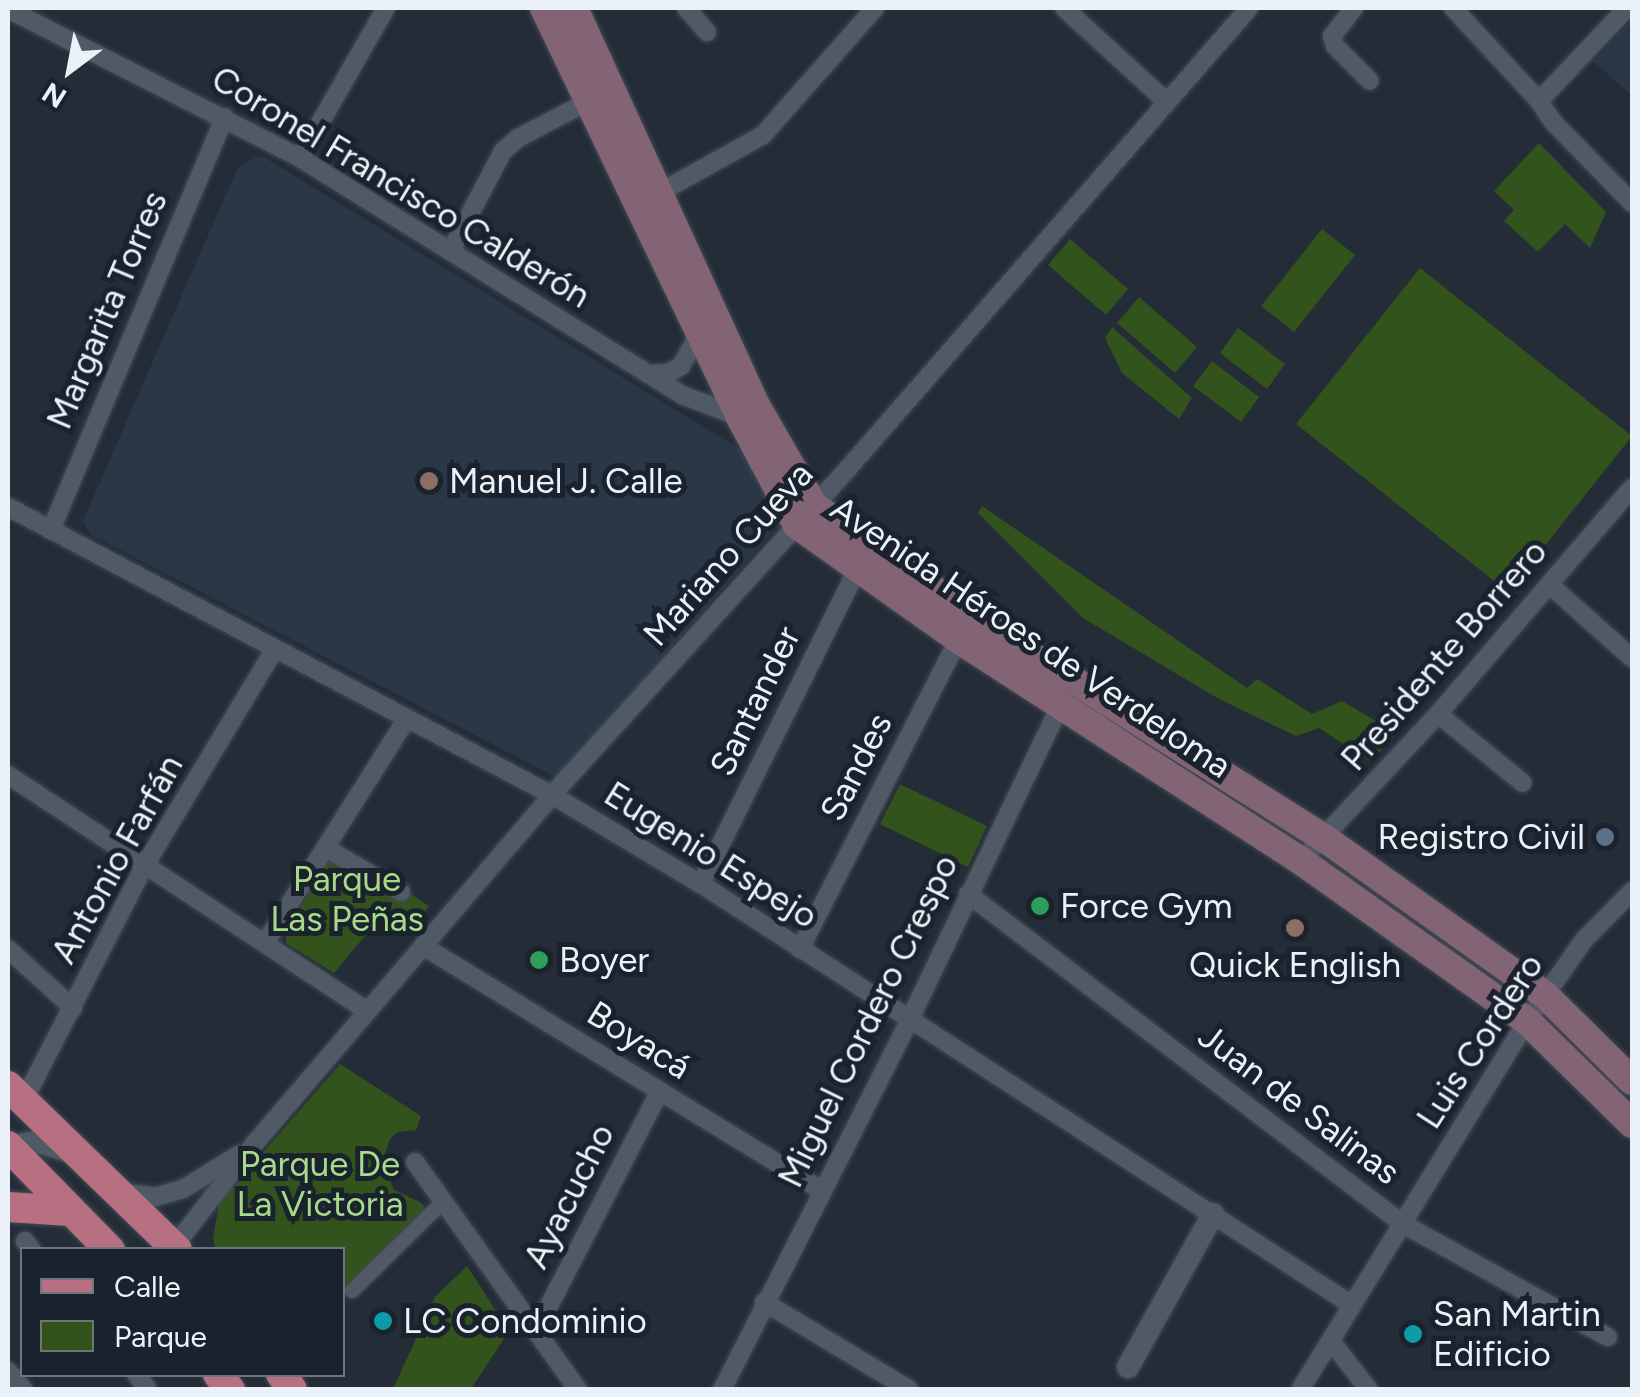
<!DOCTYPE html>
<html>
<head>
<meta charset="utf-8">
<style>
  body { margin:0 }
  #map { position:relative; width:1640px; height:1397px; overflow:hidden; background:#232c37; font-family:Figtree,sans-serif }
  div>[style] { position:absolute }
  .built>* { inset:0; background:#293747 }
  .green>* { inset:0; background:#33531d }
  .roads { filter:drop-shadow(0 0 2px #424a53) drop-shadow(0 0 2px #424a53) }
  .pedestrian>* { height:14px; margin:-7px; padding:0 7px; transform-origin:7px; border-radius:7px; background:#4f5a66 }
  .minor>* { height:18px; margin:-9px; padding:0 9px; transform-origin:9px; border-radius:9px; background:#4f5a66 }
  .tertiary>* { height:22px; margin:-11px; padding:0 11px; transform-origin:11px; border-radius:11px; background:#4f5a66 }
  .secondary>* { height:28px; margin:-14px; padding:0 14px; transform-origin:14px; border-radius:14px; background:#836474 }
  .primary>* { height:30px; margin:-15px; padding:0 15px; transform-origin:15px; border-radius:15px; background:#b76f82 }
  .dots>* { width:28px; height:28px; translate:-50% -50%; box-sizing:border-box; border:5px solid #19222d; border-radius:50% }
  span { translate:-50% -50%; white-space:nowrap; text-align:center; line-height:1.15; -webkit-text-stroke:10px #19222d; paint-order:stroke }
  .street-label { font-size:35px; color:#ebf1f9 }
  .poi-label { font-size:35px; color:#ebf1f9 }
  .left { translate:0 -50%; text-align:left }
  .right { translate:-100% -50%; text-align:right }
  .park-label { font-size:35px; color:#a8db89 }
  .frame { position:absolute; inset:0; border:10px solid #ebf1f9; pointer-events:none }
  .legend { position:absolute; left:20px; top:1247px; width:325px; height:130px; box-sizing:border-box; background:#19222d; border:2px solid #6d757f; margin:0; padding:12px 18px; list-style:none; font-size:30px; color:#ebf1f9 }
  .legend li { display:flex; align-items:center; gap:20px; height:50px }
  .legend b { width:50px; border:2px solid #6d757f }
  .north { position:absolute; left:20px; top:20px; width:100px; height:100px; -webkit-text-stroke:8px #19222d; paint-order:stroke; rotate:212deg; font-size:28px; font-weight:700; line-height:40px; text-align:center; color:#ebf1f9 }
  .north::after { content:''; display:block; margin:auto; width:35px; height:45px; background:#ebf1f9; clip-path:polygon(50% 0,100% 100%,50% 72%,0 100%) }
</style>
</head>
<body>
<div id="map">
  <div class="built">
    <div style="clip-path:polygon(1632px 20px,1632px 96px,1593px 61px)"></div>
    <div style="clip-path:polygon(256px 157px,264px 157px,748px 454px,780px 523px,557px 778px,91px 535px,83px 521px,238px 167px)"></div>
  </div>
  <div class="green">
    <div style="clip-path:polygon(1539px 143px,1606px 212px,1590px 248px,1565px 224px,1538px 252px,1504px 221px,1514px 210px,1494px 191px)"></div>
    <div style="clip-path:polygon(1322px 229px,1355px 255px,1294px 332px,1261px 306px)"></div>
    <div style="clip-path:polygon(1070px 239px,1128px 289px,1106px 315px,1048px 265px)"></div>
    <div style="clip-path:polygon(1420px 268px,1632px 436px,1508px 592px,1296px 424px)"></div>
    <div style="clip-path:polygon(1139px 297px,1197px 347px,1175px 373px,1117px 323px)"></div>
    <div style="clip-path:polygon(1112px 327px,1192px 398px,1179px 419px,1122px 373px,1105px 338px)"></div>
    <div style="clip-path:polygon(1238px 328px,1285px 364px,1267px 389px,1220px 353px)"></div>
    <div style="clip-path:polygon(1212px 361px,1259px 397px,1241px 422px,1193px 386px)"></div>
    <div style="clip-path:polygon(982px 506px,1247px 688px,1257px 679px,1312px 714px,1342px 701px,1396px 733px,1371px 762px,1319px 728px,1296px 736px,1219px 699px,1083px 618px,978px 513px)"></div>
    <div style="clip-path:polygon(900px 784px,987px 826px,968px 867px,880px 824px)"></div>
    <div style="clip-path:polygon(336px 845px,429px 906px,410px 933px,386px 911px,334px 973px,286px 943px,286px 932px)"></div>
    <div style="clip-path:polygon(340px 1064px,421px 1116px,416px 1130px,398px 1132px,390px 1139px,382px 1162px,394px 1190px,420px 1202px,429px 1212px,343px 1292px,342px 1250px,216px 1250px,213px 1239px,219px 1203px)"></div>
    <div style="clip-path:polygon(467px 1266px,509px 1331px,471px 1389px,393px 1389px,435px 1297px)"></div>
  </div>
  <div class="roads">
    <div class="pedestrian">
      <div style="left:352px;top:1291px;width:129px;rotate:-44.4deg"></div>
    </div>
    <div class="minor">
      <div style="left:686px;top:8px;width:32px;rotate:49deg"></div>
      <div style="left:1064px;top:8px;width:139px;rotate:42.4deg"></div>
      <div style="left:1354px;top:8px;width:36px;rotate:128deg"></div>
      <div style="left:1332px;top:36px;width:10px;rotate:73deg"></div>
      <div style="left:1335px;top:46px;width:49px;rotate:45deg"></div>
      <div style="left:1453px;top:8px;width:127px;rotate:47.2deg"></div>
      <div style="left:1539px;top:101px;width:27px;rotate:56deg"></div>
      <div style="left:1554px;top:123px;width:112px;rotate:45.7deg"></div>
      <div style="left:8px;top:9px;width:328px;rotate:27deg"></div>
      <div style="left:300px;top:158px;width:450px;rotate:31.8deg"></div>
      <div style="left:682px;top:395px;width:62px;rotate:20.8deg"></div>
      <div style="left:1539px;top:101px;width:128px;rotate:-46.6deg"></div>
      <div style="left:300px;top:158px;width:173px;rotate:-60.2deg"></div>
      <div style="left:657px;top:194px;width:121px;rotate:-29.1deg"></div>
      <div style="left:763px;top:135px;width:169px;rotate:-48.6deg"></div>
      <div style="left:451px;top:250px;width:112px;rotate:-62.3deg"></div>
      <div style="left:503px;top:151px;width:20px;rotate:-41deg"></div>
      <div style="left:518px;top:138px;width:78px;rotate:-27.6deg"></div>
      <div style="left:648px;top:374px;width:20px;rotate:-3deg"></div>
      <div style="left:668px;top:373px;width:15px;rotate:-28deg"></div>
      <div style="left:681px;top:366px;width:38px;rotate:-61deg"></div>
      <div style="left:8px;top:507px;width:616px;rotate:27.9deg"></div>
      <div style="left:552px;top:795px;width:174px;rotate:30.9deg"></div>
      <div style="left:701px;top:884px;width:775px;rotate:32.89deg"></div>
      <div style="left:51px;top:530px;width:448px;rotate:-67.2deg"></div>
      <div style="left:1550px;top:585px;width:110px;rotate:41.7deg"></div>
      <div style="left:1438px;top:714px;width:109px;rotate:39.1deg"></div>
      <div style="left:8px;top:775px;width:430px;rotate:33.3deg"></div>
      <div style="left:326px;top:848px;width:87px;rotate:30.4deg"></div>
      <div style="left:1301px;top:861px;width:201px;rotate:-47deg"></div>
      <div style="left:1438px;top:714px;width:298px;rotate:-49.4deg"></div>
      <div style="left:701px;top:884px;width:360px;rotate:-63.6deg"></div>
      <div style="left:968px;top:894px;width:546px;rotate:37.18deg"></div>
      <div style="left:1403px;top:1224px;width:234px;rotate:28.9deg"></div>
      <div style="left:265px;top:943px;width:264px;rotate:-57.7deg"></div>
      <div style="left:423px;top:946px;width:467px;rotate:31.5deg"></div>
      <div style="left:8px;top:949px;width:88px;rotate:42.2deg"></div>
      <div style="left:800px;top:949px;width:355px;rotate:-62.9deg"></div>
      <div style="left:23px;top:1102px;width:267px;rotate:-62.8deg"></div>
      <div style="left:145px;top:865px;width:251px;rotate:-59deg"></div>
      <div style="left:415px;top:1162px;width:280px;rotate:54.4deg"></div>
      <div style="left:121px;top:1192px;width:34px;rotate:8deg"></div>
      <div style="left:155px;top:1197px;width:29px;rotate:-16deg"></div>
      <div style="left:183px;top:1189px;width:65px;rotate:-31.7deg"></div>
      <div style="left:25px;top:1241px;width:11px;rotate:52deg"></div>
      <div style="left:171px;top:1250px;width:136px;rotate:-51.9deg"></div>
      <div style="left:255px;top:1143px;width:458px;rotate:-49.5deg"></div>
      <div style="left:552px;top:795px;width:436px;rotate:-47.8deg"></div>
      <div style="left:845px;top:472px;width:615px;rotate:-48.95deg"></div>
      <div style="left:764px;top:1302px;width:170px;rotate:31.1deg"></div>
      <div style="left:536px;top:1331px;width:270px;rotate:-62.7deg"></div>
      <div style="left:1331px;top:1341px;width:62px;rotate:52.2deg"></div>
      <div style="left:8px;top:1371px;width:25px;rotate:50deg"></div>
      <div style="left:136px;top:1374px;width:20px;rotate:53deg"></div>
      <div style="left:722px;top:1390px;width:414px;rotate:-63.1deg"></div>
      <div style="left:909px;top:1021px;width:356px;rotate:-64.4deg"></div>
      <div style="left:1300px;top:1390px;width:433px;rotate:-58.4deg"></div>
      <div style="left:1527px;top:1021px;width:99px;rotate:-54.9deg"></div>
      <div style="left:1584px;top:940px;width:69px;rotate:-45.6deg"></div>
    </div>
    <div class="tertiary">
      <div style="left:8px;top:1156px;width:20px;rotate:-37deg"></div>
      <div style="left:24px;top:1144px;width:15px;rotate:-8deg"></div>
      <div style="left:39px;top:1142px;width:37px;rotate:17deg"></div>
      <div style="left:1128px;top:1367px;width:175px;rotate:-60.9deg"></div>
    </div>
    <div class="secondary">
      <div style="left:544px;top:8px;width:454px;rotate:64.4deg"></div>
      <div style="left:740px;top:417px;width:122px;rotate:62.2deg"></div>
      <div style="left:797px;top:525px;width:197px;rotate:35.3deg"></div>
      <div style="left:958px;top:639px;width:409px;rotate:32.9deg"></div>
      <div style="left:1301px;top:861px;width:277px;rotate:35.3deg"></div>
      <div style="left:1527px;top:1021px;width:147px;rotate:44.4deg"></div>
      <div style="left:574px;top:8px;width:439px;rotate:65.4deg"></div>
      <div style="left:757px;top:407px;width:114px;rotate:60.1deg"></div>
      <div style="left:814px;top:506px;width:194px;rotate:34.9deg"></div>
      <div style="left:973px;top:617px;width:415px;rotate:32.2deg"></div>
      <div style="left:1324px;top:838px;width:271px;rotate:35.4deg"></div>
      <div style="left:1545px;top:995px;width:122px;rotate:44.7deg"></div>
    </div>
    <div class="primary">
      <div style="left:8px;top:1086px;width:235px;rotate:44.1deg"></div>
      <div style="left:8px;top:1146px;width:146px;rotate:45.6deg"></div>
      <div style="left:8px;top:1207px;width:62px;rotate:3.7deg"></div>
      <div style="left:218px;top:1374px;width:20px;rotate:53deg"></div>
      <div style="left:281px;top:1374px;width:19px;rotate:55deg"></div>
    </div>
  </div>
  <div class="dots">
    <div style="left:429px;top:481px;background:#8d6e63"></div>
    <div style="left:1605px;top:837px;background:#5c6f8a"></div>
    <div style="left:1040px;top:906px;background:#2e9e5b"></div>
    <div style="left:1295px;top:928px;background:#8d6e63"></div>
    <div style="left:539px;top:960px;background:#2e9e5b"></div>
    <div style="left:383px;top:1321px;background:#0f9aa8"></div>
    <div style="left:1413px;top:1334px;background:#0f9aa8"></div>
  </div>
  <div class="street-label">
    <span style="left:401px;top:187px;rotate:31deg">Coronel Francisco Calderón</span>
    <span style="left:107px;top:310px;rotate:-67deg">Margarita Torres</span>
    <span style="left:728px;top:554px;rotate:-48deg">Mariano Cueva</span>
    <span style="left:1031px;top:637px;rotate:34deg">Avenida Héroes de Verdeloma</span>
    <span style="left:1444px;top:655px;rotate:-49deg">Presidente Borrero</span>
    <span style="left:755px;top:701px;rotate:-64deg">Santander</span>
    <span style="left:856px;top:767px;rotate:-63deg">Sandes</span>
    <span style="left:711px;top:855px;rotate:32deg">Eugenio Espejo</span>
    <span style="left:117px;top:859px;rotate:-61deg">Antonio Farfán</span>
    <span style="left:868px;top:1021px;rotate:-64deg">Miguel Cordero Crespo</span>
    <span style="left:639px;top:1040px;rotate:32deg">Boyacá</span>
    <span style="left:1480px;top:1041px;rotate:-57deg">Luis Cordero</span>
    <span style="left:1299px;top:1104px;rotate:37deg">Juan de Salinas</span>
    <span style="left:569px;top:1196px;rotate:-63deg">Ayacucho</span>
  </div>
  <div class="poi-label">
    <span class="left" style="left:449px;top:481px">Manuel J. Calle</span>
    <span class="right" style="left:1585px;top:837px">Registro Civil</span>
    <span class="left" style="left:1060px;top:906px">Force Gym</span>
    <span class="left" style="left:559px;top:960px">Boyer</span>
    <span style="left:1295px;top:965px">Quick English</span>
    <span class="left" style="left:1433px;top:1334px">San Martin<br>Edificio</span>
    <span class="left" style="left:403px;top:1321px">LC Condominio</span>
  </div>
  <div class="park-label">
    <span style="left:347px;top:899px">Parque<br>Las Peñas</span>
    <span style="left:320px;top:1184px">Parque De<br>La Victoria</span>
  </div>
  <div class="frame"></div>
  <ul class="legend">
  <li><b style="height:12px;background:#b76f82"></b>Calle</li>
  <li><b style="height:28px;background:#33531d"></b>Parque</li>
  </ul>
  <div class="north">N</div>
</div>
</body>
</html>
